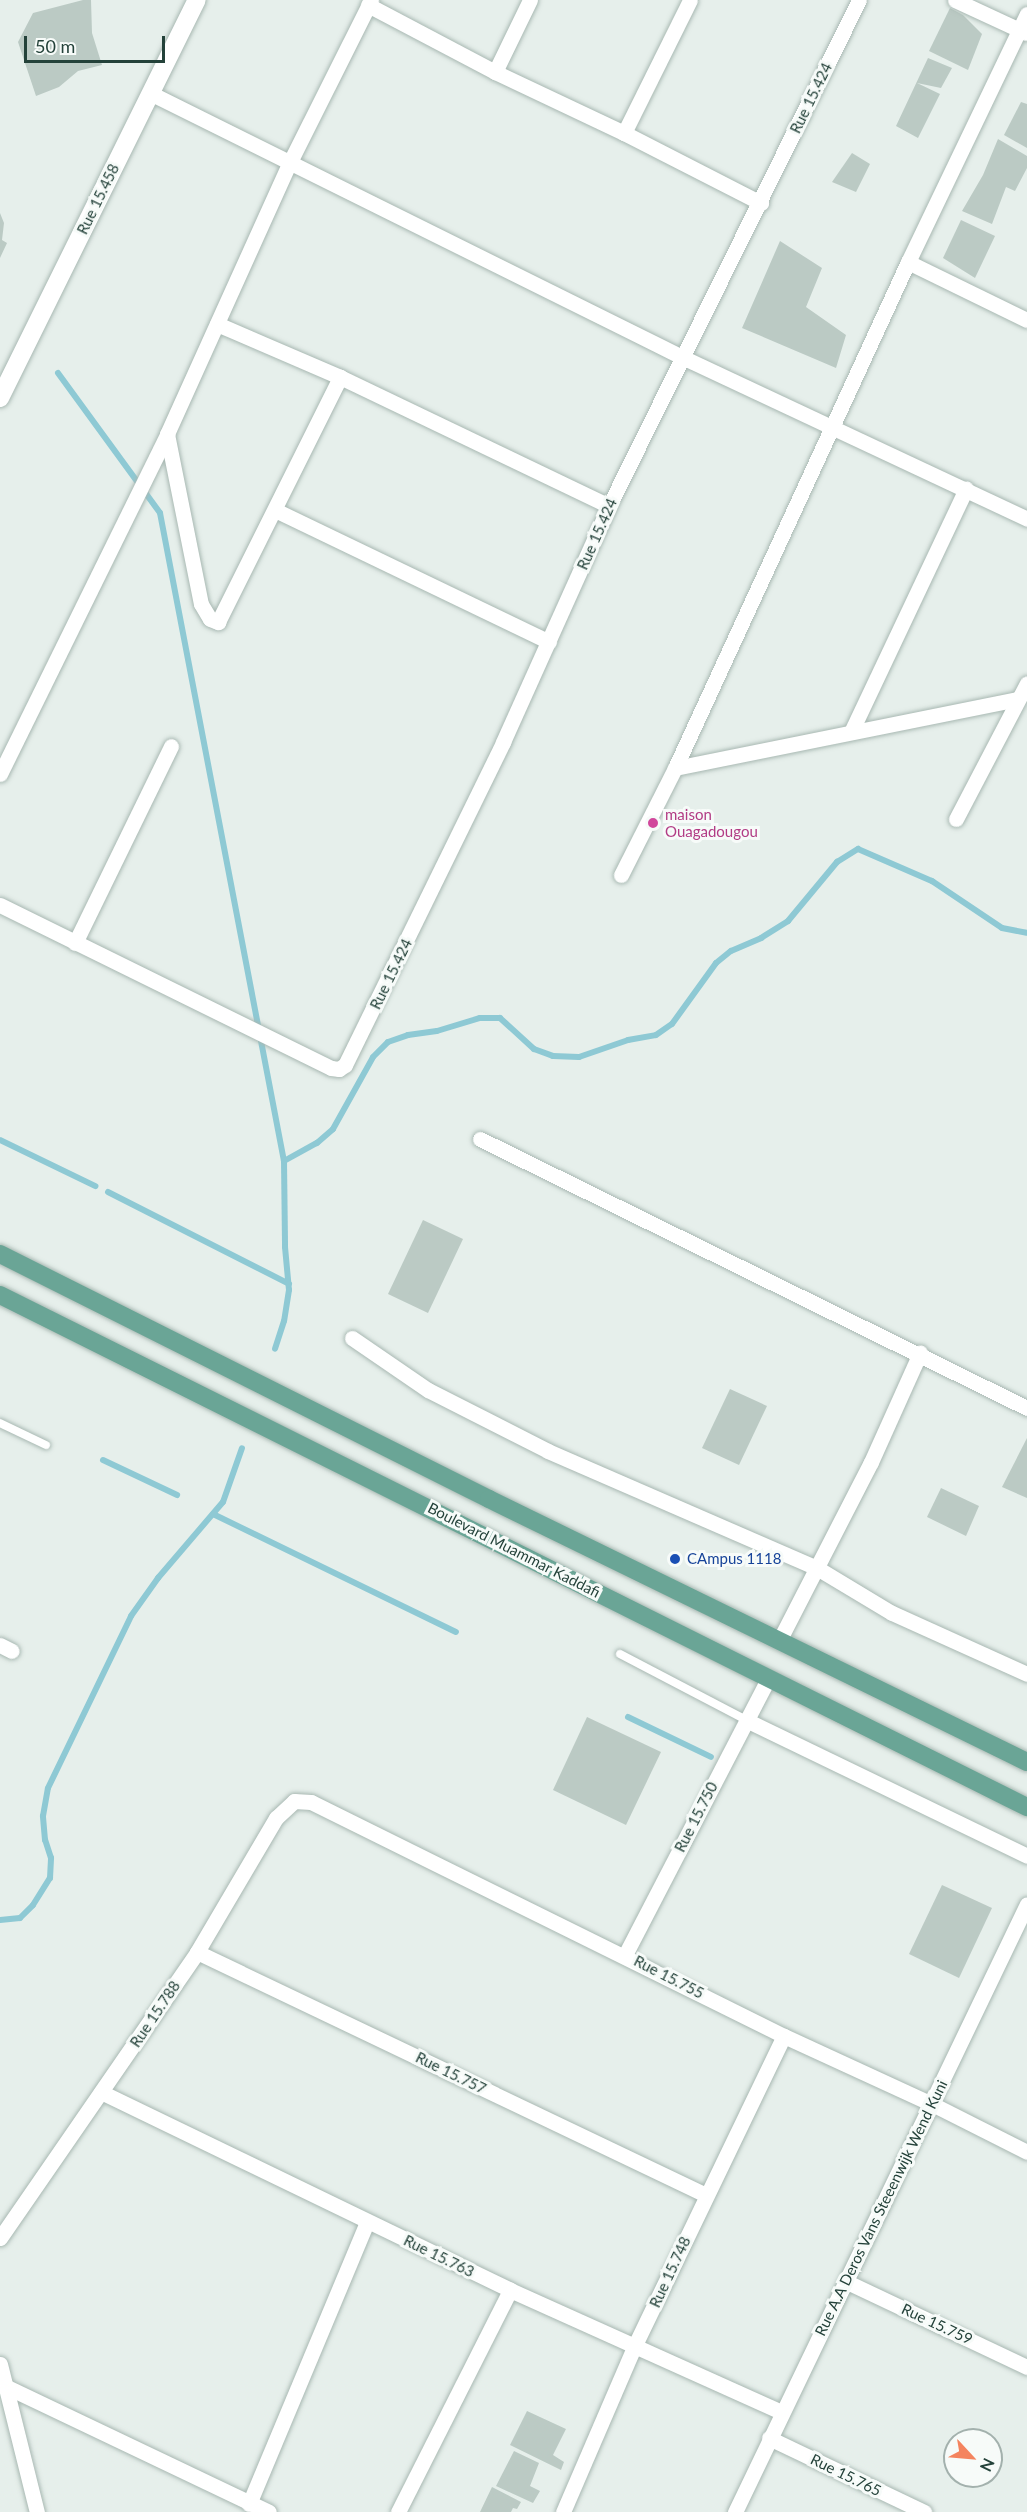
<!DOCTYPE html>
<html>
<head>
<meta charset="utf-8">
<style>
  body { margin:0 }
  #map { position:relative; width:1027px; height:2512px; overflow:hidden; background:#e6efeb; font-family:Lato,sans-serif }
  div>[style] { position:absolute }
  .stream>* { height:6px; margin:-3px; padding:0 3px; transform-origin:3px; border-radius:3px; background:#8ec9d4 }
  .building>* { inset:0; background:#bbcac4 }
  .roads { filter:drop-shadow(0 0 2px #a8b8b2) drop-shadow(0 0 2px #a8b8b2) }
  .lane>* { height:8px; margin:-4px; padding:0 4px; transform-origin:4px; border-radius:4px; background:#fff }
  .street>* { height:15px; margin:-7.5px; padding:0 7.5px; transform-origin:7.5px; border-radius:7.5px; background:#fff }
  .secondary>* { height:18px; margin:-9px; padding:0 9px; transform-origin:9px; border-radius:9px; background:#fff }
  .primary>* { height:18px; margin:-9px; padding:0 9px; transform-origin:9px; border-radius:9px; background:#6aa596 }
  .dots>* { width:16px; height:16px; translate:-50% -50%; box-sizing:border-box; border:3px solid #f7fbf9; border-radius:50% }
  span { translate:-50% -50%; white-space:nowrap; text-align:center; line-height:1.15; -webkit-text-stroke:6px #f7fbf9; paint-order:stroke }
  .street-label { font-size:15px; color:#24423a }
  .hotel-label { font-size:15px; color:#b23c85 }
  .left { translate:0 -50%; text-align:left }
  .transit-label { font-size:15px; color:#164399 }
  .north { position:absolute; left:943px; top:2428px; width:60px; height:60px; box-sizing:border-box; background:#f7fbf9; border:2px solid #a3b1ad; border-radius:50%; rotate:116deg; font-size:16px; font-weight:700; line-height:24px; text-align:center; color:#24423a }
  .north::after { content:''; display:block; margin:auto; width:21px; height:27px; background:#f4845f; clip-path:polygon(50% 0,100% 100%,50% 72%,0 100%) }
  .scale { position:absolute; left:24px; top:36px; width:141px; height:27px; box-sizing:border-box; border:3px solid #24423a; border-top:0; padding-left:8px; font-size:18px; line-height:21px; white-space:nowrap; color:#24423a; -webkit-text-stroke:4px #f7fbf9; paint-order:stroke }
</style>
</head>
<body>
<div id="map">
  <div class="stream">
    <div style="left:58px;top:373px;width:173px;rotate:53.9deg"></div>
    <div style="left:160px;top:513px;width:660px;rotate:79.17deg"></div>
    <div style="left:284px;top:1161px;width:86px;rotate:89.3deg"></div>
    <div style="left:285px;top:1247px;width:43px;rotate:84.7deg"></div>
    <div style="left:289px;top:1290px;width:31px;rotate:99deg"></div>
    <div style="left:284px;top:1321px;width:29px;rotate:108deg"></div>
    <div style="left:0;top:1140px;width:106px;rotate:25.8deg"></div>
    <div style="left:284px;top:1161px;width:38px;rotate:-29deg"></div>
    <div style="left:317px;top:1143px;width:21px;rotate:-41deg"></div>
    <div style="left:333px;top:1129px;width:82px;rotate:-60.9deg"></div>
    <div style="left:373px;top:1057px;width:21px;rotate:-45deg"></div>
    <div style="left:388px;top:1042px;width:21px;rotate:-19deg"></div>
    <div style="left:408px;top:1035px;width:29px;rotate:-8deg"></div>
    <div style="left:437px;top:1031px;width:45px;rotate:-16.8deg"></div>
    <div style="left:480px;top:1018px;width:20px"></div>
    <div style="left:500px;top:1018px;width:46px;rotate:42.4deg"></div>
    <div style="left:534px;top:1049px;width:20px;rotate:20deg"></div>
    <div style="left:553px;top:1056px;width:26px;rotate:2deg"></div>
    <div style="left:579px;top:1057px;width:52px;rotate:-19.1deg"></div>
    <div style="left:628px;top:1040px;width:28px;rotate:-10deg"></div>
    <div style="left:656px;top:1035px;width:19px;rotate:-35deg"></div>
    <div style="left:672px;top:1024px;width:75px;rotate:-54.2deg"></div>
    <div style="left:716px;top:963px;width:19px;rotate:-39deg"></div>
    <div style="left:731px;top:951px;width:33px;rotate:-23deg"></div>
    <div style="left:761px;top:938px;width:32px;rotate:-32deg"></div>
    <div style="left:788px;top:921px;width:77px;rotate:-50.3deg"></div>
    <div style="left:837px;top:862px;width:25px;rotate:-32deg"></div>
    <div style="left:858px;top:849px;width:81px;rotate:23.4deg"></div>
    <div style="left:932px;top:881px;width:84px;rotate:33.9deg"></div>
    <div style="left:1002px;top:928px;width:25px;rotate:11deg"></div>
    <div style="left:108px;top:1192px;width:203px;rotate:26.9deg"></div>
    <div style="left:103px;top:1460px;width:82px;rotate:25.3deg"></div>
    <div style="left:213px;top:1514px;width:270px;rotate:25.9deg"></div>
    <div style="left:628px;top:1717px;width:92px;rotate:25.7deg"></div>
    <div style="left:0;top:1920px;width:20px;rotate:-6deg"></div>
    <div style="left:20px;top:1918px;width:18px;rotate:-45deg"></div>
    <div style="left:33px;top:1905px;width:32px;rotate:-58deg"></div>
    <div style="left:50px;top:1878px;width:20px;rotate:-87deg"></div>
    <div style="left:51px;top:1858px;width:19px;rotate:-108deg"></div>
    <div style="left:45px;top:1840px;width:24px;rotate:-95deg"></div>
    <div style="left:43px;top:1816px;width:28px;rotate:-80deg"></div>
    <div style="left:48px;top:1788px;width:191px;rotate:-64.2deg"></div>
    <div style="left:131px;top:1616px;width:47px;rotate:-54.6deg"></div>
    <div style="left:158px;top:1578px;width:100px;rotate:-49.5deg"></div>
    <div style="left:223px;top:1502px;width:57px;rotate:-70.6deg"></div>
  </div>
  <div class="building">
    <div style="clip-path:polygon(83px 0,91px 0,92px 33px,102px 65px,78px 71px,59px 87px,36px 96px,18px 42px,33px 13px)"></div>
    <div style="clip-path:polygon(950px 8px,963px 15px,982px 34px,968px 70px,929px 51px)"></div>
    <div style="clip-path:polygon(928px 58px,952px 68px,941px 88px,917px 83px,940px 94px,918px 138px,896px 126px)"></div>
    <div style="clip-path:polygon(1021px 102px,1027px 104px,1027px 148px,1004px 135px)"></div>
    <div style="clip-path:polygon(998px 139px,1027px 156px,1027px 168px,1015px 191px,1006px 187px,992px 224px,962px 211px,983px 175px)"></div>
    <div style="clip-path:polygon(852px 153px,870px 164px,856px 192px,832px 182px)"></div>
    <div style="clip-path:polygon(0 213px,4px 223px,2px 240px,7px 243px,0 258px)"></div>
    <div style="clip-path:polygon(961px 220px,995px 236px,975px 278px,943px 258px)"></div>
    <div style="clip-path:polygon(780px 241px,822px 268px,806px 307px,846px 335px,836px 368px,742px 328px)"></div>
    <div style="clip-path:polygon(423px 1220px,463px 1239px,428px 1313px,388px 1294px)"></div>
    <div style="clip-path:polygon(730px 1389px,767px 1406px,739px 1465px,702px 1448px)"></div>
    <div style="clip-path:polygon(1027px 1438px,1027px 1498px,1002px 1487px)"></div>
    <div style="clip-path:polygon(941px 1488px,979px 1506px,966px 1536px,927px 1517px)"></div>
    <div style="clip-path:polygon(587px 1717px,661px 1752px,626px 1825px,553px 1790px)"></div>
    <div style="clip-path:polygon(942px 1885px,992px 1908px,959px 1978px,909px 1954px)"></div>
    <div style="clip-path:polygon(527px 2411px,566px 2429px,553px 2455px,564px 2462px,561px 2470px,510px 2445px)"></div>
    <div style="clip-path:polygon(514px 2451px,539px 2463px,530px 2486px,540px 2491px,533px 2503px,496px 2486px)"></div>
    <div style="clip-path:polygon(492px 2487px,521px 2502px,517px 2509px,513px 2508px,511px 2512px,480px 2512px)"></div>
  </div>
  <div class="roads">
    <div class="lane">
      <div style="left:0;top:1423px;width:51px;rotate:25.6deg"></div>
      <div style="left:620px;top:1654px;width:142px;rotate:27.6deg"></div>
    </div>
    <div class="street">
      <div style="left:955px;top:0;width:78px;rotate:24.9deg"></div>
      <div style="left:368px;top:5px;width:144px;rotate:27.8deg"></div>
      <div style="left:495px;top:72px;width:143px;rotate:25.3deg"></div>
      <div style="left:624px;top:133px;width:154px;rotate:27.1deg"></div>
      <div style="left:495px;top:72px;width:80px;rotate:-64.1deg"></div>
      <div style="left:150px;top:93px;width:596px;rotate:26.39deg"></div>
      <div style="left:684px;top:358px;width:379px;rotate:25.1deg"></div>
      <div style="left:624px;top:133px;width:148px;rotate:-63.6deg"></div>
      <div style="left:908px;top:262px;width:132px;rotate:26deg"></div>
      <div style="left:217px;top:324px;width:134px;rotate:23.3deg"></div>
      <div style="left:340px;top:377px;width:298px;rotate:25.6deg"></div>
      <div style="left:167px;top:434px;width:173px;rotate:78.7deg"></div>
      <div style="left:201px;top:604px;width:17px;rotate:59deg"></div>
      <div style="left:210px;top:619px;width:9px;rotate:21deg"></div>
      <div style="left:218px;top:622px;width:274px;rotate:-63.5deg"></div>
      <div style="left:275px;top:510px;width:304px;rotate:25.7deg"></div>
      <div style="left:852px;top:730px;width:267px;rotate:-64.7deg"></div>
      <div style="left:675px;top:768px;width:349px;rotate:-11.4deg"></div>
      <div style="left:0;top:774px;width:379px;rotate:-63.8deg"></div>
      <div style="left:167px;top:434px;width:299px;rotate:-65.7deg"></div>
      <div style="left:290px;top:162px;width:181px;rotate:-63.4deg"></div>
      <div style="left:956px;top:819px;width:153px;rotate:-62.4deg"></div>
      <div style="left:621px;top:875px;width:120px;rotate:-63.2deg"></div>
      <div style="left:675px;top:768px;width:557px;rotate:-65.28deg"></div>
      <div style="left:908px;top:262px;width:275px;rotate:-64.4deg"></div>
      <div style="left:0;top:905px;width:369px;rotate:26.2deg"></div>
      <div style="left:331px;top:1068px;width:8px;rotate:7deg"></div>
      <div style="left:339px;top:1069px;width:7px;rotate:-34deg"></div>
      <div style="left:345px;top:1065px;width:360px;rotate:-63.9deg"></div>
      <div style="left:503px;top:742px;width:259px;rotate:-65.8deg"></div>
      <div style="left:609px;top:506px;width:564px;rotate:-63.71deg"></div>
      <div style="left:75px;top:943px;width:219px;rotate:-64deg"></div>
      <div style="left:480px;top:1139px;width:610px;rotate:26.19deg"></div>
      <div style="left:352px;top:1338px;width:92px;rotate:34.4deg"></div>
      <div style="left:428px;top:1390px;width:135px;rotate:26.9deg"></div>
      <div style="left:548px;top:1451px;width:293px;rotate:23.5deg"></div>
      <div style="left:817px;top:1568px;width:87px;rotate:31deg"></div>
      <div style="left:892px;top:1613px;width:148px;rotate:24.3deg"></div>
      <div style="left:780px;top:1639px;width:199px;rotate:-62.8deg"></div>
      <div style="left:871px;top:1462px;width:120px;rotate:-65.8deg"></div>
      <div style="left:0;top:1645px;width:13px;rotate:27deg"></div>
      <div style="left:746px;top:1720px;width:312px;rotate:25.8deg"></div>
      <div style="left:197px;top:1952px;width:564px;rotate:25.52deg"></div>
      <div style="left:625px;top:1955px;width:311px;rotate:-62.6deg"></div>
      <div style="left:101px;top:2092px;width:454px;rotate:25.8deg"></div>
      <div style="left:510px;top:2290px;width:297px;rotate:24.2deg"></div>
      <div style="left:0;top:2238px;width:347px;rotate:-55.4deg"></div>
      <div style="left:197px;top:1952px;width:156px;rotate:-59.5deg"></div>
      <div style="left:276px;top:1818px;width:25px;rotate:-43deg"></div>
      <div style="left:294px;top:1801px;width:17px;rotate:3deg"></div>
      <div style="left:311px;top:1802px;width:528px;rotate:26.32deg"></div>
      <div style="left:784px;top:2036px;width:163px;rotate:24.7deg"></div>
      <div style="left:932px;top:2104px;width:106px;rotate:26.8deg"></div>
      <div style="left:847px;top:2282px;width:199px;rotate:25.3deg"></div>
      <div style="left:0;top:2364px;width:153px;rotate:76deg"></div>
      <div style="left:7px;top:2387px;width:290px;rotate:25.5deg"></div>
      <div style="left:769px;top:2438px;width:172px;rotate:25.5deg"></div>
      <div style="left:249px;top:2504px;width:306px;rotate:-67.3deg"></div>
      <div style="left:398px;top:2512px;width:249px;rotate:-63.2deg"></div>
      <div style="left:563px;top:2512px;width:182px;rotate:-66.7deg"></div>
      <div style="left:635px;top:2345px;width:343px;rotate:-64.3deg"></div>
      <div style="left:735px;top:2512px;width:674px;rotate:-64.35deg"></div>
    </div>
    <div class="secondary">
      <div style="left:0;top:398px;width:444px;rotate:-63.7deg"></div>
    </div>
    <div class="primary">
      <div style="left:0;top:1254px;width:547px;rotate:26.61deg"></div>
      <div style="left:489px;top:1499px;width:599px;rotate:26.05deg"></div>
      <div style="left:0;top:1295px;width:1148px;rotate:26.5deg"></div>
    </div>
  </div>
  <div class="dots">
    <div style="left:653px;top:823px;background:#d1479c"></div>
    <div style="left:675px;top:1559px;background:#1a4fb4"></div>
  </div>
  <div class="street-label">
    <span style="left:811px;top:98px;rotate:-64deg">Rue 15.424</span>
    <span style="left:98px;top:199px;rotate:-64deg">Rue 15.458</span>
    <span style="left:597px;top:534px;rotate:-66deg">Rue 15.424</span>
    <span style="left:391px;top:974px;rotate:-64deg">Rue 15.424</span>
    <span style="left:514px;top:1550px;rotate:27deg">Boulevard Muammar Kaddafi</span>
    <span style="left:696px;top:1817px;rotate:-63deg">Rue 15.750</span>
    <span style="left:669px;top:1977px;rotate:27deg">Rue 15.755</span>
    <span style="left:155px;top:2014px;rotate:-56deg">Rue 15.788</span>
    <span style="left:451px;top:2073px;rotate:26deg">Rue 15.757</span>
    <span style="left:881px;top:2208px;rotate:-64deg">Rue A.A Deros Vans Steeenwijk Wend Kuni</span>
    <span style="left:439px;top:2256px;rotate:26deg">Rue 15.763</span>
    <span style="left:670px;top:2272px;rotate:-65deg">Rue 15.748</span>
    <span style="left:937px;top:2324px;rotate:25deg">Rue 15.759</span>
    <span style="left:846px;top:2475px;rotate:26deg">Rue 15.765</span>
  </div>
  <div class="hotel-label">
    <span class="left" style="left:665px;top:823px">maison<br>Ouagadougou</span>
  </div>
  <div class="transit-label">
    <span class="left" style="left:687px;top:1559px">CAmpus 1118</span>
  </div>
  <div class="north">N</div>
  <div class="scale">50 m</div>
</div>
</body>
</html>
